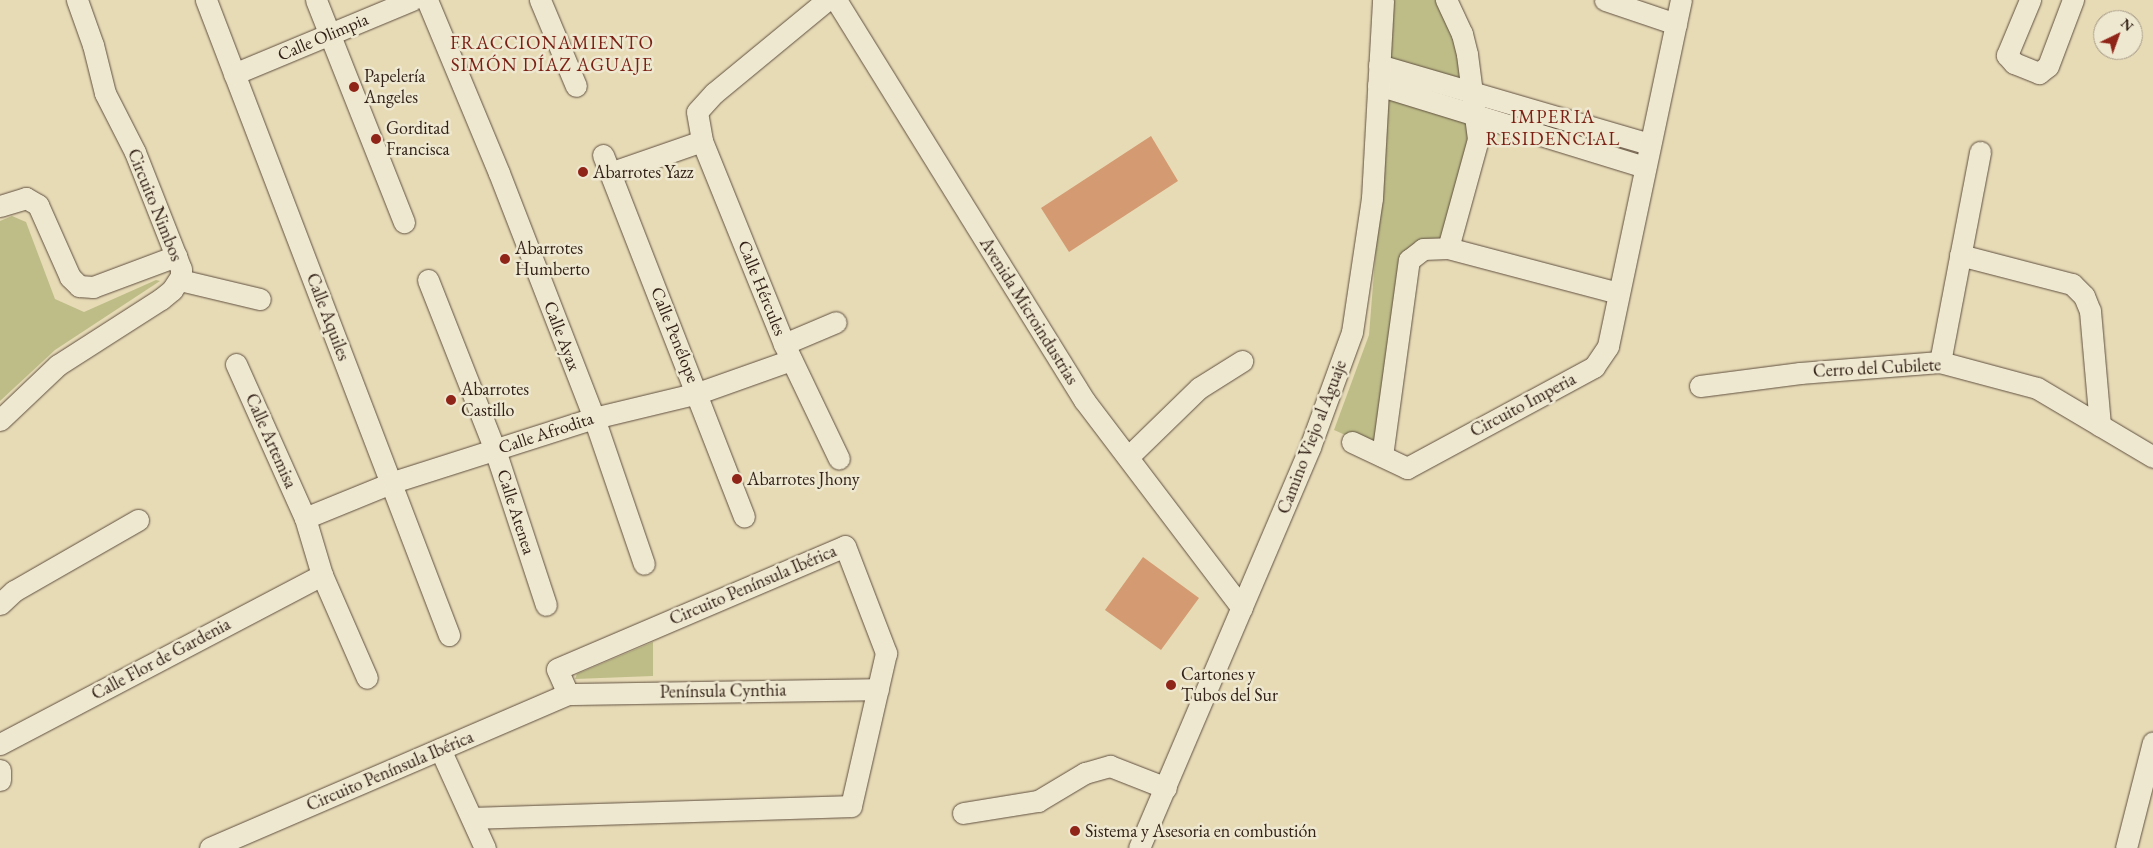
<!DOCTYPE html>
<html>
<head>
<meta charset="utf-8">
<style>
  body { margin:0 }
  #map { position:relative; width:2153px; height:848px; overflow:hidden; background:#e7dbb6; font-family:"EB Garamond",serif }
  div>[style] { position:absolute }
  .green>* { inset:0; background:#bebd88 }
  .building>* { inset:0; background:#d49a71 }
  .roads { filter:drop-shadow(0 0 1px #605040) drop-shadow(0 0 1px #605040) }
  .minor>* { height:21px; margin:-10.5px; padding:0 10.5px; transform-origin:10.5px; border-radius:10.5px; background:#efe8d0 }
  .dots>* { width:14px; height:14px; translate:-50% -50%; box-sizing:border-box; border:2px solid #efe8d0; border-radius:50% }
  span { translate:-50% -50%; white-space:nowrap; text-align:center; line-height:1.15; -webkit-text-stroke:5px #efe8d0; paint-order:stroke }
  .street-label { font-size:18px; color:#332218 }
  .poi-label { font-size:18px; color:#332218 }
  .left { translate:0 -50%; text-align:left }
  .neighbourhood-label { font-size:19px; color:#7a1f14; letter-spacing:1px }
  .north { position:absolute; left:2093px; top:10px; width:50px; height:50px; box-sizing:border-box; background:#efe8d0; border:1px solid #a49986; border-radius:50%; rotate:42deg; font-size:14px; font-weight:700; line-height:20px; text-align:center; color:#332218 }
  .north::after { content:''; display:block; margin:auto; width:18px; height:22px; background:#8f2418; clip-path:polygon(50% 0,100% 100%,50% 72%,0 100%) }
</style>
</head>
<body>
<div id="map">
  <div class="green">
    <div style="clip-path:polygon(1392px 0,1443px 0,1466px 83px,1387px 58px)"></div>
    <div style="clip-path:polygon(1388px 96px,1470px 122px,1472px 137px,1443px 241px,1407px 257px,1379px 450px,1334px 430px,1369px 335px)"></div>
    <div style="clip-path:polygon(12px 216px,26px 222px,55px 299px,84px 312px,156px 280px,160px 281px,55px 350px,0 401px,0 221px)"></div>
    <div style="clip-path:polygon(653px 642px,653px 676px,575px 679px,577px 674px)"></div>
  </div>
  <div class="building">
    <div style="clip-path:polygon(1151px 136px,1178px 181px,1069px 252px,1041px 208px)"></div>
    <div style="clip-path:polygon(1143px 557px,1199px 598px,1161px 650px,1105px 610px)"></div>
  </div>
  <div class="roads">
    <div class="minor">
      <div style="left:206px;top:0;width:680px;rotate:69.06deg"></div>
      <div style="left:316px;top:0;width:239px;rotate:68.4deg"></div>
      <div style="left:427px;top:0;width:187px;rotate:67.4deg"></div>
      <div style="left:499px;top:173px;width:263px;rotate:68.8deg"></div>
      <div style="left:594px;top:418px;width:154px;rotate:71.1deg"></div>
      <div style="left:540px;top:0;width:93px;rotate:67.3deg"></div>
      <div style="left:827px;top:0;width:146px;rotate:140.5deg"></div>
      <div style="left:714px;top:93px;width:25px;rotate:132deg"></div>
      <div style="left:697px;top:112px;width:29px;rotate:80deg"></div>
      <div style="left:702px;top:141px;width:219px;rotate:68deg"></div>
      <div style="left:784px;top:344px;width:127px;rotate:64.4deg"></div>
      <div style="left:836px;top:0;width:471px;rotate:58.2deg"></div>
      <div style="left:1084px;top:400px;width:261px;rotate:52.8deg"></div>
      <div style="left:1605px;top:0;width:75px;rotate:18.7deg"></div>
      <div style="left:2030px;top:0;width:60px;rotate:112.7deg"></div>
      <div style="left:2007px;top:55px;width:11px;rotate:49deg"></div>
      <div style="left:2014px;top:63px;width:27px;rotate:22deg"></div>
      <div style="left:2039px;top:73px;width:11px;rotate:-38deg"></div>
      <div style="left:2048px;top:66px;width:71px;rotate:-69.3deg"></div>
      <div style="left:1379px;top:65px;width:282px;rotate:16.3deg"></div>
      <div style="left:234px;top:74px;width:193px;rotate:-22.6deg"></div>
      <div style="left:1378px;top:85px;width:279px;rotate:17.1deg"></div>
      <div style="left:603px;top:155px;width:388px;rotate:68.7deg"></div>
      <div style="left:610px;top:173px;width:97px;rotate:-19.2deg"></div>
      <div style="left:0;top:206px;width:27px;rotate:-17deg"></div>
      <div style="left:26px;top:198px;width:14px;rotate:30deg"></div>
      <div style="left:38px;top:205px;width:79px;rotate:66deg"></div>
      <div style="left:70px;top:277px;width:13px;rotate:45deg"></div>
      <div style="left:79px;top:286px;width:14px;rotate:4deg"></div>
      <div style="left:93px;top:287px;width:89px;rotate:-20.5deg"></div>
      <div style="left:1448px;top:248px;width:176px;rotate:14.8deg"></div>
      <div style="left:1960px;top:255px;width:116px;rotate:14.5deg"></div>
      <div style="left:2072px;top:284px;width:17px;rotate:45deg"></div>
      <div style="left:2084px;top:296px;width:16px;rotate:68deg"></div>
      <div style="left:2090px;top:311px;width:115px;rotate:85deg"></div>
      <div style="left:180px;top:280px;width:82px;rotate:13.4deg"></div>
      <div style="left:428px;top:280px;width:183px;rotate:68.5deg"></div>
      <div style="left:495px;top:450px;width:163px;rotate:71.8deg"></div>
      <div style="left:784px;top:344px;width:56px;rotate:-22.9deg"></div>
      <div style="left:1940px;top:362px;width:214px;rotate:-79.2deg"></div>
      <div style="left:236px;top:364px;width:169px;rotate:65.9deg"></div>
      <div style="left:305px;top:518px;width:59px;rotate:73.4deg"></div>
      <div style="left:322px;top:575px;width:112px;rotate:66.4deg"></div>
      <div style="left:1700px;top:386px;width:101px;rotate:-7.4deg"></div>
      <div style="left:1800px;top:373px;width:140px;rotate:-4.5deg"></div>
      <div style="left:1940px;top:362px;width:100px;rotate:15deg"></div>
      <div style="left:2037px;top:388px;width:135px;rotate:30.7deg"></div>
      <div style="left:0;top:420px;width:80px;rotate:-43.5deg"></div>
      <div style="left:58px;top:365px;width:122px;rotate:-32.7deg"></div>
      <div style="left:161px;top:299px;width:14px;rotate:-39deg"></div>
      <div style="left:172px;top:290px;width:17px;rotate:-57deg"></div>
      <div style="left:181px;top:276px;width:7px;rotate:-90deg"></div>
      <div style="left:181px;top:269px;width:126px;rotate:-111.5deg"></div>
      <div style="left:135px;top:152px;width:66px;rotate:-117deg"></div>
      <div style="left:105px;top:93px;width:49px;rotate:-104deg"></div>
      <div style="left:93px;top:45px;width:48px;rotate:-109.6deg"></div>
      <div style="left:1352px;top:442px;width:61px;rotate:25.3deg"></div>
      <div style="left:1407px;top:468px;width:213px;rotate:-28.4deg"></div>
      <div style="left:1594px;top:367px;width:25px;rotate:-56deg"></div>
      <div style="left:1608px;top:346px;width:354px;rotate:-78.1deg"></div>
      <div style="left:1382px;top:456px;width:198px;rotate:-82.2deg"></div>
      <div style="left:1409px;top:260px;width:18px;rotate:-38deg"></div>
      <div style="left:1423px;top:249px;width:25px;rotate:-2deg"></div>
      <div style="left:1448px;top:248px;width:113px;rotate:-74.6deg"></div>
      <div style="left:1478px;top:139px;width:86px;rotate:-97.4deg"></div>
      <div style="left:1467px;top:54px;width:21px;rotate:-104deg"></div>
      <div style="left:1462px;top:34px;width:38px;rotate:-115deg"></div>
      <div style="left:1128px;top:457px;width:99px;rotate:-44.2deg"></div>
      <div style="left:1199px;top:388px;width:51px;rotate:-32.1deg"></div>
      <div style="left:305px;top:518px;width:95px;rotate:-22.2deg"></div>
      <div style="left:393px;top:482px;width:211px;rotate:-17.7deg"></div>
      <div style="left:594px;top:418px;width:107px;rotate:-13.5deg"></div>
      <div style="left:698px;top:393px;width:99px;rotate:-19.5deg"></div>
      <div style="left:0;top:604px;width:19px;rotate:-43deg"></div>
      <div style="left:14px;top:591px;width:143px;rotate:-29.8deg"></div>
      <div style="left:568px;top:694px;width:310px;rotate:-0.9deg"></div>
      <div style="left:0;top:744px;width:364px;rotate:-27.7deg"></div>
      <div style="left:440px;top:749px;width:109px;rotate:65.6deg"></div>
      <div style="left:0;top:770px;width:10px;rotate:90deg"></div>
      <div style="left:963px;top:813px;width:76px;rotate:-9.1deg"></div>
      <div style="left:1038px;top:801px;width:55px;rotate:-30.8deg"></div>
      <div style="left:1085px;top:773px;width:26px;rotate:-16deg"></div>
      <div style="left:1110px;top:766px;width:60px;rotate:21.4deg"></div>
      <div style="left:210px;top:848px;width:390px;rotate:-23.3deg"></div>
      <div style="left:568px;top:694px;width:27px;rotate:-114deg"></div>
      <div style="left:557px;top:669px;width:313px;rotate:-23.1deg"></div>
      <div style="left:845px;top:546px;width:115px;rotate:69deg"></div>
      <div style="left:886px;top:653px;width:157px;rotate:102.9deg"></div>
      <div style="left:851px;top:806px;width:379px;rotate:178.2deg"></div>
      <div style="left:1139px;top:848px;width:436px;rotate:-66.9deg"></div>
      <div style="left:1310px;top:447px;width:122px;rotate:-69.9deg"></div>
      <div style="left:1352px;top:332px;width:135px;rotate:-81.5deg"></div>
      <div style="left:1372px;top:198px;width:198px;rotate:-86.8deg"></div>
      <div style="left:2126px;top:848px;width:109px;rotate:-75.7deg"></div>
    </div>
  </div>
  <div class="dots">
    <div style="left:354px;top:87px;background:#8f2418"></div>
    <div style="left:376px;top:139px;background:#8f2418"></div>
    <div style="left:583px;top:172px;background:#8f2418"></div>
    <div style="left:505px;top:259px;background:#8f2418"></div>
    <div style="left:451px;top:400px;background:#8f2418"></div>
    <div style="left:737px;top:479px;background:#8f2418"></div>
    <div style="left:1171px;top:685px;background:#8f2418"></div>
    <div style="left:1075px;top:831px;background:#8f2418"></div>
  </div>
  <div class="street-label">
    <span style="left:323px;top:37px;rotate:-23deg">Calle Olimpia</span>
    <span style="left:155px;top:205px;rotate:68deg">Circuito Nimbos</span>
    <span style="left:762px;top:288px;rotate:68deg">Calle Hércules</span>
    <span style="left:1029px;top:311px;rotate:58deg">Avenida Microindustrias</span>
    <span style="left:328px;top:317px;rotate:69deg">Calle Aquiles</span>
    <span style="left:675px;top:335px;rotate:68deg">Calle Penélope</span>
    <span style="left:562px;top:336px;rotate:69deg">Calle Ayax</span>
    <span style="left:1877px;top:368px;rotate:-3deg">Cerro del Cubilete</span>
    <span style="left:1523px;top:405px;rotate:-28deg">Circuito Imperia</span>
    <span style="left:546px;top:433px;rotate:-18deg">Calle Afrodita</span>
    <span style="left:1312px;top:437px;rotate:-69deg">Camino Viejo al Aguaje</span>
    <span style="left:271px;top:441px;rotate:66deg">Calle Artemisa</span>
    <span style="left:516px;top:512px;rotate:72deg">Calle Atenea</span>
    <span style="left:753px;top:585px;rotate:-23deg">Circuito Península Ibérica</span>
    <span style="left:161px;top:659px;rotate:-28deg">Calle Flor de Gardenia</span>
    <span style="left:723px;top:691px;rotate:-1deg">Península Cynthia</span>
    <span style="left:390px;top:771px;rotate:-23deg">Circuito Península Ibérica</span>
  </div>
  <div class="poi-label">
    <span class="left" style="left:364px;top:87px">Papelería<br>Angeles</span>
    <span class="left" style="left:386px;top:139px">Gorditad<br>Francisca</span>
    <span class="left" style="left:593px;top:172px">Abarrotes Yazz</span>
    <span class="left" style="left:515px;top:259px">Abarrotes<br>Humberto</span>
    <span class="left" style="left:461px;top:400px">Abarrotes<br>Castillo</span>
    <span class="left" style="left:747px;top:479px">Abarrotes Jhony</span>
    <span class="left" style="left:1181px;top:685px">Cartones y<br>Tubos del Sur</span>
    <span class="left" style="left:1085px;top:831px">Sistema y Asesoria en combustión</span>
  </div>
  <div class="neighbourhood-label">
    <span style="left:552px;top:54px">FRACCIONAMIENTO<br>SIMÓN DÍAZ AGUAJE</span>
    <span style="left:1553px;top:128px">IMPERIA<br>RESIDENCIAL</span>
  </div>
  <div class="north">N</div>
</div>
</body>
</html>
